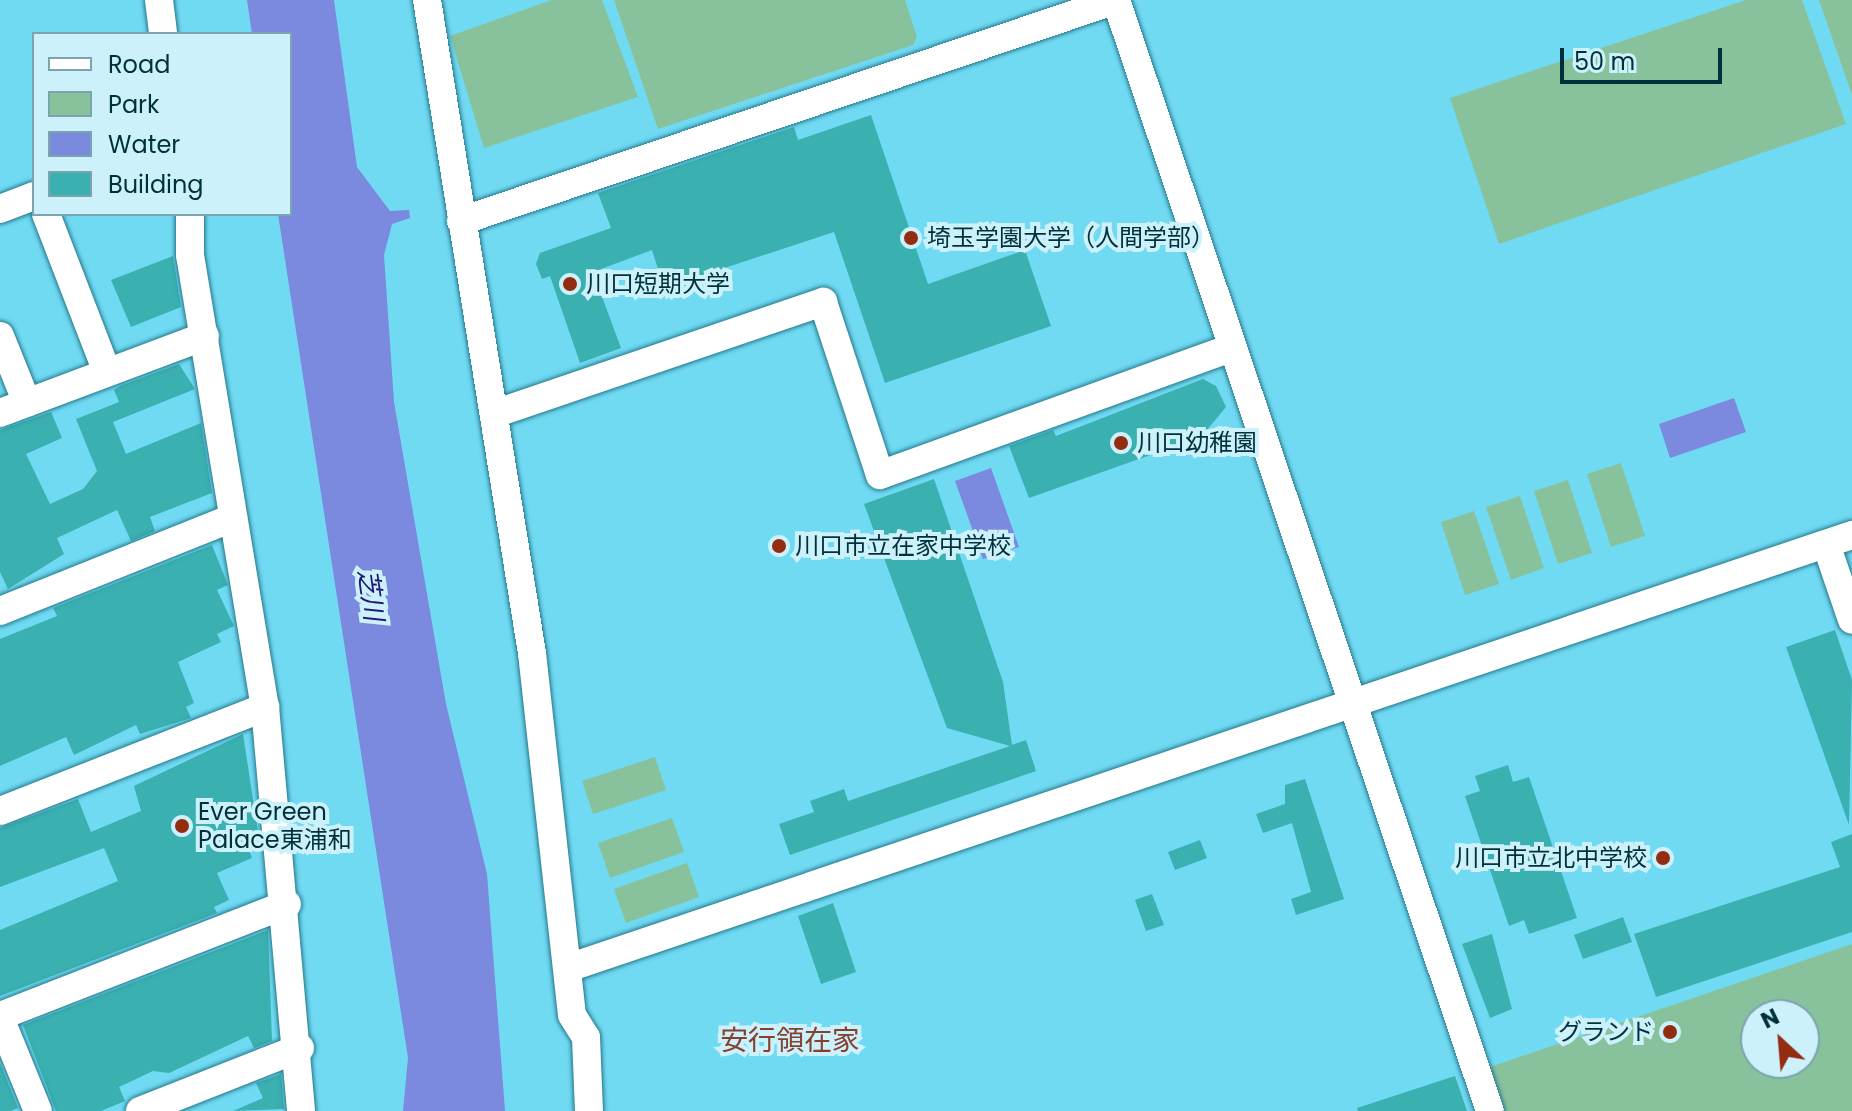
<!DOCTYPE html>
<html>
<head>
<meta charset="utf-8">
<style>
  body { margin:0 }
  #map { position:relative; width:1852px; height:1111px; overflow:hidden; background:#71daf3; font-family:Poppins,"Noto Sans JP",sans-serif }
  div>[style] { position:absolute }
  .green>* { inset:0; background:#88c29c }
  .water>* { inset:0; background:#7b89df }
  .building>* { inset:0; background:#3ab0b0 }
  .roads { filter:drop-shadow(0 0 2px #23788a) drop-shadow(0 0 2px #23788a) }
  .minor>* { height:28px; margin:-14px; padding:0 14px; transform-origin:14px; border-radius:14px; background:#fff }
  .dots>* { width:22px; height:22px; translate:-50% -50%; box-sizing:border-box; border:4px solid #ccf1fb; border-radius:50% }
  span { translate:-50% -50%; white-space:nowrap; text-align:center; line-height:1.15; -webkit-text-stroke:8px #ccf1fb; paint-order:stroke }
  .poi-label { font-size:24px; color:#00313a }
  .left { translate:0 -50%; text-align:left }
  .right { translate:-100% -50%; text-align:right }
  .water-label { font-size:26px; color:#1e1579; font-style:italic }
  .quarter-label { font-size:28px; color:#86402f }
  .legend { position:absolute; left:32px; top:32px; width:260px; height:184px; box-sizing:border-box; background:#ccf1fb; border:2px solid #7aa4ae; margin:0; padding:10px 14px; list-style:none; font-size:24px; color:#00313a }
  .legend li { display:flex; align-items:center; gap:16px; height:40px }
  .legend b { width:40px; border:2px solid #7aa4ae }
  .north { position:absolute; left:1740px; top:999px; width:80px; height:80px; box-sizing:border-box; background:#ccf1fb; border:2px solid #7aa4ae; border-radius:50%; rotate:334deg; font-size:22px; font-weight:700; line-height:32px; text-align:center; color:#00313a }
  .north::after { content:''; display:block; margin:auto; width:28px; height:36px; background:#942c11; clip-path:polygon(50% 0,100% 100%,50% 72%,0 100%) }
  .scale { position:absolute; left:1560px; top:48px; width:162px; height:36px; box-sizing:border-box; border:4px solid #00313a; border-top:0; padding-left:10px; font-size:24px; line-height:28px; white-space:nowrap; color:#00313a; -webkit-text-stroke:6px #ccf1fb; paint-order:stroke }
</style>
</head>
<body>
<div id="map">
  <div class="green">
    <div style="clip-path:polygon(552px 0,602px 0,638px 97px,484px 148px,450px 36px)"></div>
    <div style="clip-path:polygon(614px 0,905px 0,917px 37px,913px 45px,658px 129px)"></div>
    <div style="clip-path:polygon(1746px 0,1802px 0,1846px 124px,1499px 244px,1450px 98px)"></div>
    <div style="clip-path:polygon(1819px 0,1852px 0,1852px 95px)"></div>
    <div style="clip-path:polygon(1621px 463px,1645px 536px,1611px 547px,1587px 474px)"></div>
    <div style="clip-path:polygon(1568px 480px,1592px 553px,1558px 564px,1534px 491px)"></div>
    <div style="clip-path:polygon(1520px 496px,1544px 568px,1511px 580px,1486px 507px)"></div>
    <div style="clip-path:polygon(1474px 511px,1499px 584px,1465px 595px,1441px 522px)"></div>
    <div style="clip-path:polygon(655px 757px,666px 790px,593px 814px,582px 781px)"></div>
    <div style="clip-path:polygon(672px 818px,684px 852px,610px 878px,598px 843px)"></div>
    <div style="clip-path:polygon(687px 863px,699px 897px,626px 923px,614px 889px)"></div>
    <div style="clip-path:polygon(evenodd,1852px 944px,1852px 1111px,1505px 1111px,1490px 1067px,1852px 944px,1756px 1015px,1804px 1015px,1804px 1063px,1756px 1063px,1756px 1015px)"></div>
  </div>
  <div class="water">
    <div style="clip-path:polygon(247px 0,334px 0,357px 167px,390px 211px,409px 210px,410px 218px,392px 224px,384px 255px,394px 402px,446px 704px,487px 874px,505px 1111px,403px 1111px,408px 1058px,278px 214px,290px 214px,290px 34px,252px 34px)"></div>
    <div style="clip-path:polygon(1734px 398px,1746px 432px,1670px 458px,1659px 424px)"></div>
    <div style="clip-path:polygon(991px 468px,1019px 547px,983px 559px,955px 481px)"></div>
  </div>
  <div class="building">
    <div style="clip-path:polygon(871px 115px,928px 284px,1025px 250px,1051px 326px,885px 383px,834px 232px,664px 288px,652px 250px,593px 272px,621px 348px,580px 363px,550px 276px,542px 279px,536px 264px,540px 253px,611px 228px,598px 193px,794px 127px,798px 140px)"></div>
    <div style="clip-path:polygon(173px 256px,181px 307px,131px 327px,111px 280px)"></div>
    <div style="clip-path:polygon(179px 364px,195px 389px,113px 422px,126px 454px,201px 423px,212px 493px,150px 517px,155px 531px,131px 541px,117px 510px,57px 538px,64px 554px,8px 589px,0 572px,0 430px,51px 412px,62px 438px,26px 454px,50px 504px,83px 489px,97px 471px,76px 419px,119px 402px,114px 390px,120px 386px)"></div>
    <div style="clip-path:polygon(1203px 379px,1216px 386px,1226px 407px,1201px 437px,1029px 498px,1009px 446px,1053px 430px,1056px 436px)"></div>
    <div style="clip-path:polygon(934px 479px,1003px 682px,1012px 745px,1026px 740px,1036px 771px,790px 855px,779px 824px,814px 812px,810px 801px,844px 789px,848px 801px,1010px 746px,947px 728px,864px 504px)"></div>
    <div style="clip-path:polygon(212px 545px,228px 585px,217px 590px,234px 626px,217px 634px,221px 642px,178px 662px,194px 703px,186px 707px,191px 718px,140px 734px,136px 725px,74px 755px,66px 737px,0 766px,0 639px,57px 616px,53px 608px)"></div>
    <div style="clip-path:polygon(1835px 630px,1852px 680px,1849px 825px,1786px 647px)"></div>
    <div style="clip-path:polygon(243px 734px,260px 845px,249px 850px,252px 858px,217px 873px,229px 900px,214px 907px,217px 913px,0 996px,0 930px,118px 881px,104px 848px,0 887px,0 828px,78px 799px,91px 832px,141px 811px,134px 786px)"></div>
    <div style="clip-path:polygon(1508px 765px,1513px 782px,1529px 777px,1577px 918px,1529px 934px,1524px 920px,1509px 926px,1465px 796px,1480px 791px,1475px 776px)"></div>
    <div style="clip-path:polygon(1305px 779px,1344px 899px,1296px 915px,1291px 899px,1311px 892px,1292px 823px,1263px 833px,1256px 814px,1285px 804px,1285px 785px)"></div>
    <div style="clip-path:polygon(1852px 834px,1852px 932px,1656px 997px,1634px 934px,1840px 867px,1831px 842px)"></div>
    <div style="clip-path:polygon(1200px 840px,1207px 858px,1175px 870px,1168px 852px)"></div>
    <div style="clip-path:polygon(1152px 894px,1164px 925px,1146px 931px,1135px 900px)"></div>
    <div style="clip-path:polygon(833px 903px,856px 972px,821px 984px,798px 916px)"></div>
    <div style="clip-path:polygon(1623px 917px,1632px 942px,1583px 959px,1574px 935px)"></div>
    <div style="clip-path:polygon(268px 930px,272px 1041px,254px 1048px,248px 1036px,169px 1073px,153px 1071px,119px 1087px,125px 1101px,101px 1111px,56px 1111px,23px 1025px)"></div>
    <div style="clip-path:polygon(1492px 934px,1512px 1009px,1490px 1018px,1462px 944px)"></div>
    <div style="clip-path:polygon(0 1063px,18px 1108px,11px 1111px,0 1111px)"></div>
    <div style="clip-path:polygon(281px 1074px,284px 1109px,233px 1111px,263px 1098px,256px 1083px)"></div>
    <div style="clip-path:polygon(1455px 1076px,1467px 1111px,1358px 1111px,1357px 1108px)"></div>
  </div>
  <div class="roads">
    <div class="minor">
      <div style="left:159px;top:0;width:34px;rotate:83deg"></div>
      <div style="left:427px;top:0;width:661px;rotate:80.87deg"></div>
      <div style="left:532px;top:653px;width:364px;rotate:83.7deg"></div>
      <div style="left:572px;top:1015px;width:26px;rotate:58deg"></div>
      <div style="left:586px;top:1037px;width:74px;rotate:87.7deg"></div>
      <div style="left:1116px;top:0;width:1172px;rotate:71.4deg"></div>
      <div style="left:0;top:209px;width:36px;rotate:-21deg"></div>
      <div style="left:46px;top:214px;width:169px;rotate:68.9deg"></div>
      <div style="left:190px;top:214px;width:41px;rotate:90deg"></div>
      <div style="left:190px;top:255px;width:458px;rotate:80.6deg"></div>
      <div style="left:265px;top:707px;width:406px;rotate:84.9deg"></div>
      <div style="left:461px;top:221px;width:691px;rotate:-18.64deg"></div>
      <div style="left:0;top:336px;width:72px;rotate:68.1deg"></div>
      <div style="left:0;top:413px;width:219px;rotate:-20.6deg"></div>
      <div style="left:494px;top:414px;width:348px;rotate:-18.8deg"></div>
      <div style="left:823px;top:302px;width:182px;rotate:71.8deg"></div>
      <div style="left:880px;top:475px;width:375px;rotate:-19.9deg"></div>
      <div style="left:1826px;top:544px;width:80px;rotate:71.1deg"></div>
      <div style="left:0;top:611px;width:251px;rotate:-21.8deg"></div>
      <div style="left:0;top:811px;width:285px;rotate:-21.4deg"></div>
      <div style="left:568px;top:968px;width:1355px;rotate:-18.64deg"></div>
      <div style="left:0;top:1016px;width:308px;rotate:-21.3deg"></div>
      <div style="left:0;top:1018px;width:100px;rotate:67.8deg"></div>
      <div style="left:140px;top:1111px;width:172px;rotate:-21.5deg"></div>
    </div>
  </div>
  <div class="dots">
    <div style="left:911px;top:238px;background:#942c11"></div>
    <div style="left:570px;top:284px;background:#942c11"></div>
    <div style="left:1121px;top:443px;background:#942c11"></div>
    <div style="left:779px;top:546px;background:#942c11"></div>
    <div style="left:182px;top:826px;background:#942c11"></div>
    <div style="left:1663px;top:858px;background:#942c11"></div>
    <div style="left:1670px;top:1032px;background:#942c11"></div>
  </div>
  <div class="poi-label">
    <span class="left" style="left:927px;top:238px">埼玉学園大学（人間学部）</span>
    <span class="left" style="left:586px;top:284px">川口短期大学</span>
    <span class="left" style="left:1137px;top:443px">川口幼稚園</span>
    <span class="left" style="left:795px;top:546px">川口市立在家中学校</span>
    <span class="left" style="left:198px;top:826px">Ever Green<br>Palace東浦和</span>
    <span class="right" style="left:1647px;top:858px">川口市立北中学校</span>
    <span class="right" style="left:1654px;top:1032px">グランド</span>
  </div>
  <div class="water-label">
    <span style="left:370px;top:595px;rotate:82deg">芝川</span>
  </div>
  <div class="quarter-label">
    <span style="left:790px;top:1041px">安行領在家</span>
  </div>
  <ul class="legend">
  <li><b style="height:10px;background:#fff"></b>Road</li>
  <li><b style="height:22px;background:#88c29c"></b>Park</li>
  <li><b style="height:22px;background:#7b89df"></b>Water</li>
  <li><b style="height:22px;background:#3ab0b0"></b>Building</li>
  </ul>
  <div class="north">N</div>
  <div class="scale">50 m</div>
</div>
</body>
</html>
